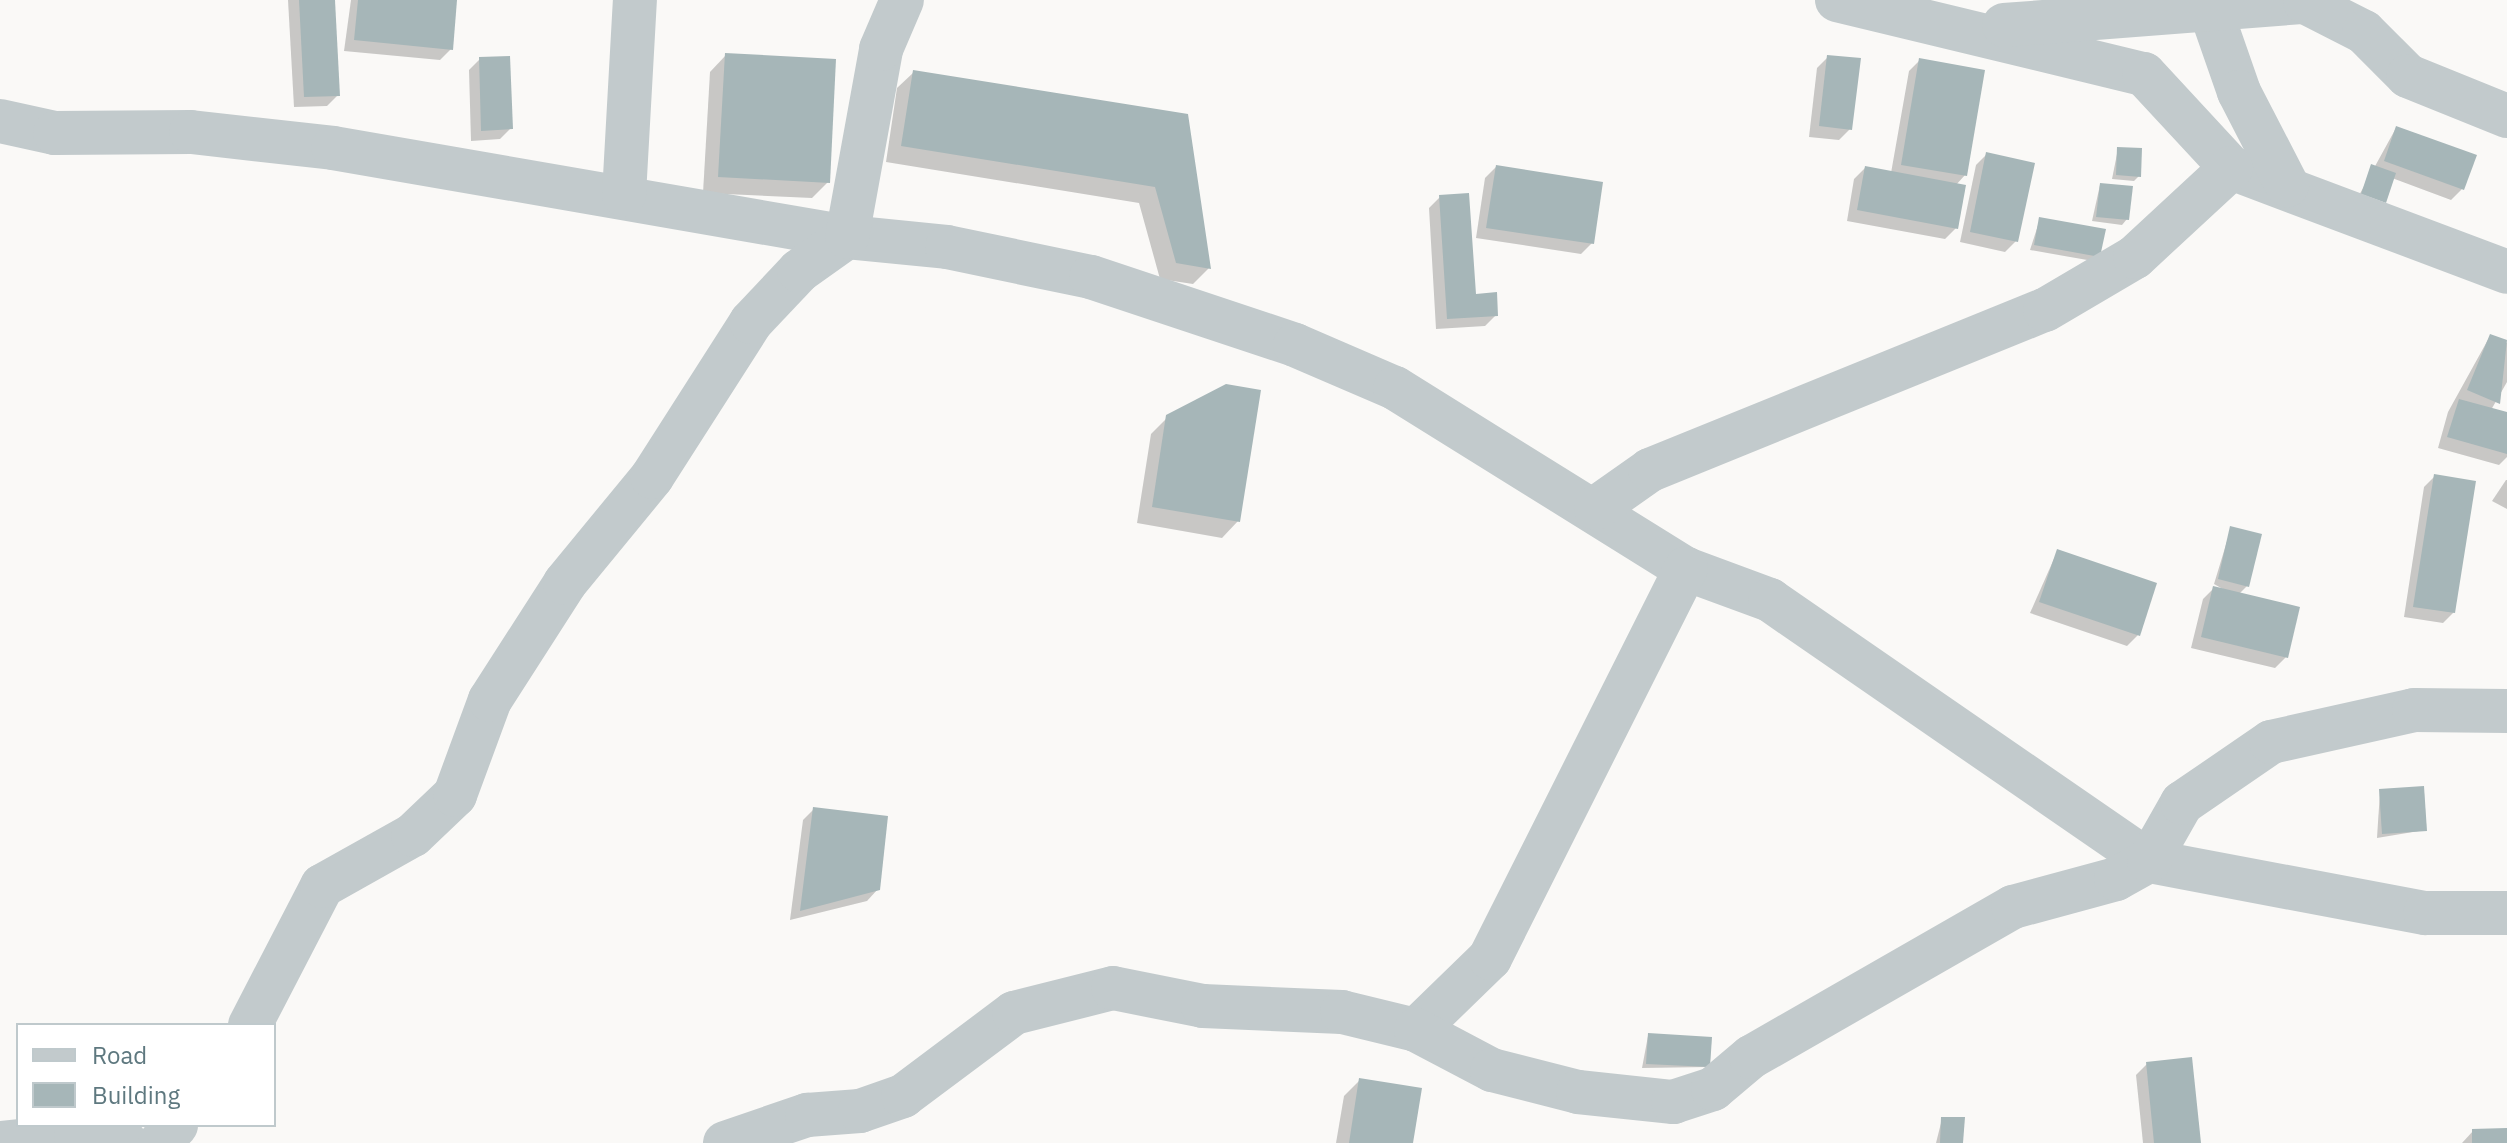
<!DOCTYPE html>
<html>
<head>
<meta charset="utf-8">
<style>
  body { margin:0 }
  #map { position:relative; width:2507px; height:1143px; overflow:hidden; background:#faf9f7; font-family:"IBM Plex Sans",sans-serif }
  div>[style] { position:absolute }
  .shadow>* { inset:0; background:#0003 }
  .building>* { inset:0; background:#a6b6b8 }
  .minor>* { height:44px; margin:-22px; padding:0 22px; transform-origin:22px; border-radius:22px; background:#c2cacc }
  span { translate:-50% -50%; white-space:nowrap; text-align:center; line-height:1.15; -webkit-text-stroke:8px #fff; paint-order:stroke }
  .legend { position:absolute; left:16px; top:1023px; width:260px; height:104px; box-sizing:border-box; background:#fff; border:2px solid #bfc9cc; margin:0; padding:10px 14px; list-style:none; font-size:24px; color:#5e787f }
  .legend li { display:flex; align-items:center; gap:16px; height:40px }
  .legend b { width:40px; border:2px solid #bfc9cc }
</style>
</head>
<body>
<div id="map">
  <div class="shadow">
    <div style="clip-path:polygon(288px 0,333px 0,338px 95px,327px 106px,294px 107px)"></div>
    <div style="clip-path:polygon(351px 0,448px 0,451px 49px,440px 60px,344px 51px)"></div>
    <div style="clip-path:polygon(726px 55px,828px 182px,812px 198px,703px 193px,710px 72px)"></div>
    <div style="clip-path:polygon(1828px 57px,1850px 129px,1839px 140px,1809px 137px,1817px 68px)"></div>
    <div style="clip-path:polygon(480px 59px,511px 128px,500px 139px,471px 141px,469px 70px)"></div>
    <div style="clip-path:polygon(1920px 60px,1965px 175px,1956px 185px,1956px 228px,1945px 239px,1847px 221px,1854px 179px,1865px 168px,1891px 173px,1909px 71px)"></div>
    <div style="clip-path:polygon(914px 72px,1187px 116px,1209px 268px,1193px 284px,1160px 279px,1139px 203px,886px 162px,897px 88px)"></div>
    <div style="clip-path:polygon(2396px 128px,2462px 189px,2451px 200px,2392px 178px,2357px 199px)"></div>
    <div style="clip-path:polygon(2118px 149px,2139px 176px,2134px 181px,2112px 179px)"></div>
    <div style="clip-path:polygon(1987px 154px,2016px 241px,2005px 252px,1960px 242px,1976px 165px)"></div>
    <div style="clip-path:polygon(1496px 167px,1592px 243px,1581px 254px,1476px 238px,1485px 178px)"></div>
    <div style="clip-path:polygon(2100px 185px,2127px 219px,2122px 225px,2092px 221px)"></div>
    <div style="clip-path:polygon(1440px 197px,1474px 296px,1496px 315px,1485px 326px,1436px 329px,1429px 208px)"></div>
    <div style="clip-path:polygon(2040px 219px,2103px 230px,2093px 261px,2030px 250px)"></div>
    <div style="clip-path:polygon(2490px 336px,2507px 343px,2507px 382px,2491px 410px,2507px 414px,2507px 457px,2499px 465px,2438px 448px,2448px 412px)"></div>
    <div style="clip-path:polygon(1168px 417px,1238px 521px,1222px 538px,1137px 523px,1151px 434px)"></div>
    <div style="clip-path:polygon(2435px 476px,2454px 612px,2443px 623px,2404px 617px,2424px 487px)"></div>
    <div style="clip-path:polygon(2506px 480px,2507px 480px,2507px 509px,2492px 501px)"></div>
    <div style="clip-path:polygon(2231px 528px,2247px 586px,2239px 594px,2286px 657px,2275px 668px,2191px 648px,2203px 599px,2214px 588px,2228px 592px,2214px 584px)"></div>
    <div style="clip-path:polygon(2057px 552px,2138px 635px,2127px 646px,2030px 613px)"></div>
    <div style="clip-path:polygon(2380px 791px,2425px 830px,2377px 838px)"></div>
    <div style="clip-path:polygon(814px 809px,878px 889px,867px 901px,790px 920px,803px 820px)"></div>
    <div style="clip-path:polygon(1648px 1036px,1708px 1067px,1642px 1068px)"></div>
    <div style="clip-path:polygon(2147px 1064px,2199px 1143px,2143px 1143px,2136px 1075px)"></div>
    <div style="clip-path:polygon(1360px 1080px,1411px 1143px,1336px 1143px,1344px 1096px)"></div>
    <div style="clip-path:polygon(1942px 1119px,1961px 1143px,1936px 1143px)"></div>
    <div style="clip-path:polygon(2507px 1130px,2507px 1143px,2462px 1143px,2473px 1131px)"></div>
  </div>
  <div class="building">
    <div style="clip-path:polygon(299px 0,335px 0,340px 96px,304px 97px)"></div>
    <div style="clip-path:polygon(358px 0,457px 0,453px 50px,354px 40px)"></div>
    <div style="clip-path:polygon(725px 53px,836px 59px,830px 183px,718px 177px)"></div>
    <div style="clip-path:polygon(1827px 55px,1861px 58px,1852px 130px,1819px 126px)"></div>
    <div style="clip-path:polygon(510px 56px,513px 129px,481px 131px,479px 57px)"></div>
    <div style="clip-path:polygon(1919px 58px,1985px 70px,1967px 176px,1901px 165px)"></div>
    <div style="clip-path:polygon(913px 70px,1188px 114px,1211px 269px,1176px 263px,1155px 187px,901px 146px)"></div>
    <div style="clip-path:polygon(2396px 126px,2477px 155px,2464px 190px,2384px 161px)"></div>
    <div style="clip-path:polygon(2117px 147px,2142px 148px,2141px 177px,2116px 175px)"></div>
    <div style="clip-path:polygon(1986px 152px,2035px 163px,2018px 242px,1970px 232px)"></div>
    <div style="clip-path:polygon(2371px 164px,2396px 173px,2386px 203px,2361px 194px)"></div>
    <div style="clip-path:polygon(1496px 165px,1603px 182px,1594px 244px,1486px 228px)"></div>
    <div style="clip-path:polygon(1865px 166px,1966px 185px,1958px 229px,1857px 210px)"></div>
    <div style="clip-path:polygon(2100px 183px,2133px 186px,2129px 220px,2096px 217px)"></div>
    <div style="clip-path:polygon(1469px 193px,1476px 294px,1497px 292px,1498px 316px,1447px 319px,1439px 195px)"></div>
    <div style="clip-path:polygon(2039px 217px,2106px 229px,2100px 257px,2034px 245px)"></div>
    <div style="clip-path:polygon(2490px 334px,2507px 340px,2500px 404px,2467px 390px)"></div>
    <div style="clip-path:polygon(1226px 384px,1261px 390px,1240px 522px,1152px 507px,1166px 415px)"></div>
    <div style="clip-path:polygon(2459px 399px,2507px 412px,2507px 454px,2447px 437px)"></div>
    <div style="clip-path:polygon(2434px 474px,2476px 481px,2455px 613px,2413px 607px)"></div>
    <div style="clip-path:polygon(2230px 526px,2262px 534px,2249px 587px,2218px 579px)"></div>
    <div style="clip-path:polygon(2057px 549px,2157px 583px,2140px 636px,2039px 602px)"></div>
    <div style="clip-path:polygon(2213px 586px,2300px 607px,2288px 658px,2201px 637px)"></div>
    <div style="clip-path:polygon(2424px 786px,2427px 831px,2382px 834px,2379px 789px)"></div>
    <div style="clip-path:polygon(813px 807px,888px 816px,880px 890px,800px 911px)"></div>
    <div style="clip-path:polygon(1648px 1033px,1712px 1037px,1710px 1067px,1646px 1064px)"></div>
    <div style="clip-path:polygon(2192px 1057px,2201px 1143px,2154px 1143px,2146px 1062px)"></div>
    <div style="clip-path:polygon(1359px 1078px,1422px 1088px,1413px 1143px,1349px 1143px)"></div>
    <div style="clip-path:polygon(1941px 1117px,1965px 1117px,1963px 1143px,1940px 1143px)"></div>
    <div style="clip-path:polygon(2507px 1128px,2507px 1143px,2472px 1143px,2472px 1129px)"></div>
  </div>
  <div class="minor">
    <div style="left:1837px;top:0;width:316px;rotate:13.6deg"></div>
    <div style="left:2144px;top:74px;width:128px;rotate:47.2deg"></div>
    <div style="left:2231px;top:168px;width:295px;rotate:20.6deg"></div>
    <div style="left:2207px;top:0;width:97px;rotate:70.8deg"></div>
    <div style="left:2239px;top:92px;width:105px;rotate:62.7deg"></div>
    <div style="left:2004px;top:25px;width:302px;rotate:-4.4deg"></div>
    <div style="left:2305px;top:2px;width:66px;rotate:27deg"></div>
    <div style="left:2364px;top:32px;width:62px;rotate:45deg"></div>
    <div style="left:2408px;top:76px;width:107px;rotate:22deg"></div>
    <div style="left:0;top:121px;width:56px;rotate:12.3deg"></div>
    <div style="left:55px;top:133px;width:136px;rotate:-0.4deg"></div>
    <div style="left:191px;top:132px;width:143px;rotate:6.4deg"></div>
    <div style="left:333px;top:148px;width:522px;rotate:9.82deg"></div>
    <div style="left:847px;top:237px;width:100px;rotate:5.7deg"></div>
    <div style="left:947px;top:247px;width:147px;rotate:11.8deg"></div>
    <div style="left:1091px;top:277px;width:215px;rotate:18.4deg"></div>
    <div style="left:1295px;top:345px;width:109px;rotate:23.3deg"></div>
    <div style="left:1395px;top:388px;width:343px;rotate:31.9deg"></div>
    <div style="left:1686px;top:569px;width:90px;rotate:20.3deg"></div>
    <div style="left:1770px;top:600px;width:460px;rotate:34.6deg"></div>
    <div style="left:2149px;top:861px;width:281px;rotate:10.7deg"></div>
    <div style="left:2425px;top:913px;width:82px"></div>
    <div style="left:624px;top:195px;width:195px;rotate:-86.8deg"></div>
    <div style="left:1596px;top:508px;width:66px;rotate:-35.1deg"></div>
    <div style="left:1650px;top:470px;width:426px;rotate:-22.1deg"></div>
    <div style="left:2045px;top:310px;width:104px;rotate:-30.5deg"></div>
    <div style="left:2135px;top:257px;width:131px;rotate:-42.8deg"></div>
    <div style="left:250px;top:1025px;width:157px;rotate:-62.6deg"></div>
    <div style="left:322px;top:886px;width:104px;rotate:-29.3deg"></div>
    <div style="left:413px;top:835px;width:58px;rotate:-43.6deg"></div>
    <div style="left:455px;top:795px;width:101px;rotate:-69.8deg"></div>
    <div style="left:490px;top:700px;width:139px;rotate:-57.3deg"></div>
    <div style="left:565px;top:583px;width:137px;rotate:-50.6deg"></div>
    <div style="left:652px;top:477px;width:184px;rotate:-57.4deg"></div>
    <div style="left:751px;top:322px;width:70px;rotate:-46.7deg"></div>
    <div style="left:799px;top:271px;width:59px;rotate:-35.3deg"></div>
    <div style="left:847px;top:237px;width:191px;rotate:-79.7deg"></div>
    <div style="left:881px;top:49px;width:53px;rotate:-66.8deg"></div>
    <div style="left:1416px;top:1030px;width:103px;rotate:-44.2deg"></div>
    <div style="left:1490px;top:958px;width:436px;rotate:-63.3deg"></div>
    <div style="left:1px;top:1143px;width:75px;rotate:-6.1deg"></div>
    <div style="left:76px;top:1135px;width:51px;rotate:9.1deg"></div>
    <div style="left:160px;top:1143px;width:24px;rotate:-48deg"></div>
    <div style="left:725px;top:1143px;width:87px;rotate:-18.9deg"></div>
    <div style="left:807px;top:1115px;width:53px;rotate:-4.3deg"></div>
    <div style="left:860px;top:1111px;width:46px;rotate:-19.2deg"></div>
    <div style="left:903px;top:1096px;width:139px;rotate:-36.8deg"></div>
    <div style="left:1014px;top:1013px;width:102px;rotate:-14.2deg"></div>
    <div style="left:1113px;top:988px;width:92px;rotate:11.3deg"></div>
    <div style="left:1203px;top:1006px;width:139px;rotate:2.5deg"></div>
    <div style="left:1342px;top:1012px;width:76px;rotate:13.7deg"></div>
    <div style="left:1416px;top:1030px;width:86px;rotate:27.8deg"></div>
    <div style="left:1492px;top:1070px;width:89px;rotate:14.3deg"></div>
    <div style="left:1578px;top:1092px;width:96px;rotate:6deg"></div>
    <div style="left:1673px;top:1102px;width:42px;rotate:-18deg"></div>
    <div style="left:1713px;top:1089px;width:50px;rotate:-40.1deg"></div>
    <div style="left:1751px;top:1057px;width:302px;rotate:-29.8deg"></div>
    <div style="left:2013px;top:907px;width:107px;rotate:-15.2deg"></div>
    <div style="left:2116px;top:879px;width:38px;rotate:-29deg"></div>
    <div style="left:2149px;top:861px;width:67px;rotate:-60.4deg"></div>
    <div style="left:2182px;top:803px;width:108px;rotate:-34.4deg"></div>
    <div style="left:2271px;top:742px;width:147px;rotate:-12.6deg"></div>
    <div style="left:2414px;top:710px;width:93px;rotate:0.6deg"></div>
  </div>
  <ul class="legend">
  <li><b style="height:10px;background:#c2cacc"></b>Road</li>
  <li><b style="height:22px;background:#a6b6b8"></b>Building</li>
  </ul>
</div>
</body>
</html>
